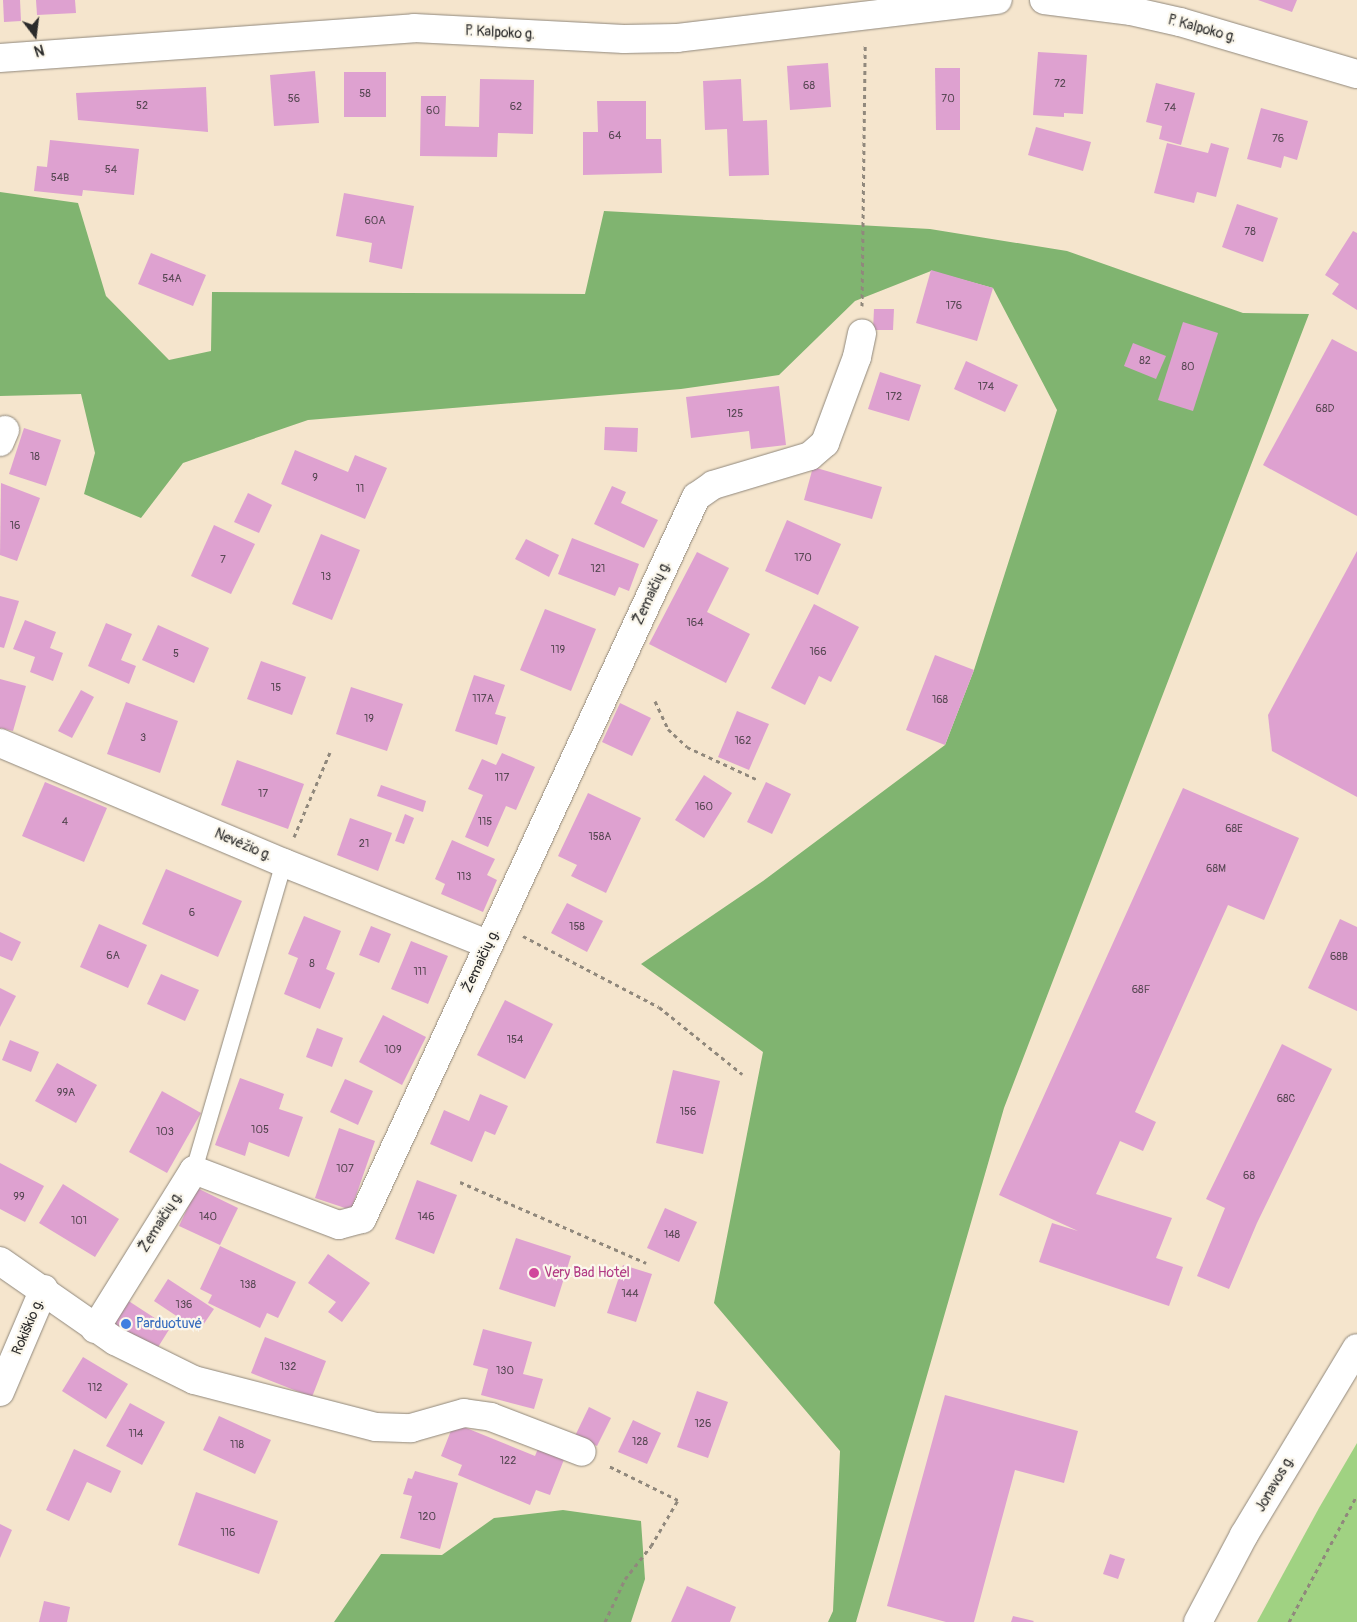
<!DOCTYPE html>
<html>
<head>
<meta charset="utf-8">
<style>
  body { margin:0 }
  #map { position:relative; width:1357px; height:1622px; overflow:hidden; background:#f5e5cd; font-family:Pangolin,sans-serif }
  div>[style] { position:absolute }
  .green>* { inset:0; background:#a0d282 }
  .forest>* { inset:0; background:#80b470 }
  .building>* { inset:0; background:#dea1d0 }
  .path>* { height:3px; margin-top:-1.5px; transform-origin:0; background:repeating-linear-gradient(90deg,#90887c 0 4px,transparent 0 8px) }
  .roads { filter:drop-shadow(0 0 1px #90887c) drop-shadow(0 0 1px #90887c) }
  .service>* { height:16px; margin:-8px; padding:0 8px; transform-origin:8px; border-radius:8px; background:#fff }
  .minor>* { height:28px; margin:-14px; padding:0 14px; transform-origin:14px; border-radius:14px; background:#fff }
  .tertiary>* { height:28px; margin:-14px; padding:0 14px; transform-origin:14px; border-radius:14px; background:#fff }
  .primary>* { height:28px; margin:-14px; padding:0 14px; transform-origin:14px; border-radius:14px; background:#fff }
  .dots>* { width:14px; height:14px; translate:-50% -50%; box-sizing:border-box; border:2px solid #fbf7ec; border-radius:50% }
  span { translate:-50% -50%; white-space:nowrap; text-align:center; line-height:1.15; -webkit-text-stroke:4.5px #fbf7ec; paint-order:stroke }
  .number-label { font-size:11px; color:#584854 }
  .number-label span { -webkit-text-stroke-width:0 }
  .street-label { font-size:14px; color:#2b2b2b }
  .hotel-label { font-size:14px; color:#b23c85 }
  .left { translate:0 -50%; text-align:left }
  .shop-label { font-size:14px; color:#366cbe }
  .north { position:absolute; left:10px; top:10px; width:50px; height:50px; -webkit-text-stroke:4px #fbf7ec; paint-order:stroke; rotate:165deg; font-size:14px; font-weight:700; line-height:20px; text-align:center; color:#2b2b2b }
  .north::after { content:''; display:block; margin:auto; width:18px; height:22px; background:#2b2b2b; clip-path:polygon(50% 0,100% 100%,50% 72%,0 100%) }
</style>
</head>
<body>
<div id="map">
  <div class="green">
    <div style="clip-path:polygon(1357px 1443px,1357px 1622px,1257px 1622px,1319px 1508px)"></div>
  </div>
  <div class="forest">
    <div style="clip-path:polygon(0 192px,78px 203px,106px 296px,169px 360px,211px 351px,212px 292px,585px 294px,604px 211px,930px 229px,1067px 251px,1243px 313px,1309px 314px,1004px 1108px,856px 1622px,828px 1622px,833px 1611px,840px 1451px,714px 1303px,763px 1052px,641px 964px,763px 881px,945px 745px,974px 670px,1057px 410px,993px 288px,931px 271px,855px 301px,779px 375px,681px 389px,308px 420px,183px 463px,141px 518px,84px 494px,95px 453px,81px 394px,0 396px)"></div>
    <div style="clip-path:polygon(563px 1510px,641px 1521px,645px 1579px,631px 1622px,334px 1622px,381px 1554px,442px 1555px,494px 1518px)"></div>
  </div>
  <div class="building">
    <div style="clip-path:polygon(3px 0,20px 0,21px 21px,4px 22px)"></div>
    <div style="clip-path:polygon(36px 0,75px 0,76px 13px,37px 15px)"></div>
    <div style="clip-path:polygon(1258px 0,1297px 0,1292px 12px)"></div>
    <div style="clip-path:polygon(1038px 52px,1087px 55px,1083px 114px,1064px 113px,1064px 117px,1033px 115px)"></div>
    <div style="clip-path:polygon(828px 63px,831px 107px,790px 110px,787px 66px)"></div>
    <div style="clip-path:polygon(935px 68px,960px 68px,960px 130px,936px 130px)"></div>
    <div style="clip-path:polygon(315px 71px,319px 123px,274px 126px,270px 75px)"></div>
    <div style="clip-path:polygon(344px 72px,386px 72px,386px 117px,344px 117px)"></div>
    <div style="clip-path:polygon(480px 79px,534px 80px,533px 134px,498px 133px,497px 157px,420px 156px,421px 96px,446px 96px,445px 126px,479px 127px)"></div>
    <div style="clip-path:polygon(741px 79px,743px 121px,767px 120px,769px 175px,729px 176px,727px 129px,705px 130px,703px 81px)"></div>
    <div style="clip-path:polygon(1156px 83px,1195px 93px,1181px 145px,1159px 139px,1162px 126px,1146px 122px)"></div>
    <div style="clip-path:polygon(206px 87px,208px 132px,78px 120px,76px 93px)"></div>
    <div style="clip-path:polygon(597px 101px,646px 101px,646px 139px,661px 139px,662px 173px,583px 175px,583px 132px,598px 132px)"></div>
    <div style="clip-path:polygon(1261px 108px,1308px 121px,1297px 160px,1284px 156px,1281px 168px,1247px 159px)"></div>
    <div style="clip-path:polygon(1036px 127px,1091px 142px,1083px 171px,1028px 155px)"></div>
    <div style="clip-path:polygon(50px 140px,139px 149px,134px 195px,83px 190px,82px 196px,34px 191px,37px 166px,47px 167px)"></div>
    <div style="clip-path:polygon(1167px 143px,1208px 153px,1211px 143px,1229px 148px,1216px 197px,1197px 192px,1194px 203px,1154px 193px)"></div>
    <div style="clip-path:polygon(344px 193px,414px 206px,402px 269px,369px 262px,372px 243px,336px 236px)"></div>
    <div style="clip-path:polygon(1237px 204px,1278px 218px,1263px 262px,1222px 247px)"></div>
    <div style="clip-path:polygon(1353px 231px,1357px 233px,1357px 310px,1332px 294px,1339px 284px,1325px 275px)"></div>
    <div style="clip-path:polygon(151px 253px,206px 275px,193px 306px,138px 284px)"></div>
    <div style="clip-path:polygon(931px 270px,993px 288px,977px 341px,916px 323px)"></div>
    <div style="clip-path:polygon(874px 309px,894px 309px,893px 330px,873px 330px)"></div>
    <div style="clip-path:polygon(1183px 322px,1218px 333px,1193px 411px,1158px 400px)"></div>
    <div style="clip-path:polygon(1332px 339px,1357px 352px,1357px 516px,1263px 465px)"></div>
    <div style="clip-path:polygon(1133px 343px,1166px 356px,1156px 379px,1124px 366px)"></div>
    <div style="clip-path:polygon(966px 361px,1018px 385px,1005px 412px,954px 389px)"></div>
    <div style="clip-path:polygon(880px 372px,921px 385px,909px 421px,868px 409px)"></div>
    <div style="clip-path:polygon(779px 386px,786px 445px,751px 449px,749px 431px,691px 438px,686px 397px)"></div>
    <div style="clip-path:polygon(605px 427px,638px 428px,637px 452px,604px 450px)"></div>
    <div style="clip-path:polygon(24px 428px,61px 440px,46px 486px,9px 474px)"></div>
    <div style="clip-path:polygon(295px 450px,348px 472px,355px 455px,387px 468px,365px 519px,281px 484px)"></div>
    <div style="clip-path:polygon(813px 467px,882px 487px,872px 519px,804px 500px)"></div>
    <div style="clip-path:polygon(1px 483px,40px 498px,17px 561px,0 555px)"></div>
    <div style="clip-path:polygon(612px 486px,626px 492px,621px 503px,658px 520px,644px 548px,594px 524px)"></div>
    <div style="clip-path:polygon(248px 493px,272px 505px,259px 533px,234px 522px)"></div>
    <div style="clip-path:polygon(787px 520px,841px 544px,818px 595px,765px 571px)"></div>
    <div style="clip-path:polygon(214px 525px,255px 544px,231px 594px,191px 576px)"></div>
    <div style="clip-path:polygon(321px 534px,360px 550px,332px 620px,292px 604px)"></div>
    <div style="clip-path:polygon(572px 538px,639px 564px,629px 591px,619px 587px,615px 596px,558px 574px)"></div>
    <div style="clip-path:polygon(526px 539px,559px 555px,549px 577px,515px 559px)"></div>
    <div style="clip-path:polygon(1357px 551px,1357px 797px,1272px 751px,1268px 715px)"></div>
    <div style="clip-path:polygon(697px 552px,729px 568px,707px 612px,750px 634px,726px 683px,649px 644px)"></div>
    <div style="clip-path:polygon(0 596px,19px 601px,4px 648px,0 647px)"></div>
    <div style="clip-path:polygon(814px 604px,859px 627px,831px 682px,819px 676px,805px 705px,771px 688px)"></div>
    <div style="clip-path:polygon(545px 609px,596px 629px,571px 691px,520px 670px)"></div>
    <div style="clip-path:polygon(25px 620px,56px 632px,50px 648px,63px 653px,53px 681px,30px 672px,35px 657px,13px 649px)"></div>
    <div style="clip-path:polygon(106px 623px,132px 634px,121px 660px,136px 666px,129px 684px,88px 666px)"></div>
    <div style="clip-path:polygon(158px 625px,209px 648px,194px 683px,142px 660px)"></div>
    <div style="clip-path:polygon(935px 655px,974px 670px,945px 745px,906px 730px)"></div>
    <div style="clip-path:polygon(261px 661px,306px 677px,292px 715px,247px 699px)"></div>
    <div style="clip-path:polygon(474px 675px,505px 685px,495px 714px,506px 717px,497px 745px,455px 731px)"></div>
    <div style="clip-path:polygon(0 679px,26px 686px,13px 731px,0 728px)"></div>
    <div style="clip-path:polygon(351px 687px,403px 704px,387px 751px,336px 734px)"></div>
    <div style="clip-path:polygon(81px 690px,94px 697px,72px 738px,58px 731px)"></div>
    <div style="clip-path:polygon(126px 702px,178px 721px,160px 773px,107px 754px)"></div>
    <div style="clip-path:polygon(620px 703px,651px 718px,632px 756px,602px 742px)"></div>
    <div style="clip-path:polygon(737px 711px,769px 724px,749px 770px,718px 757px)"></div>
    <div style="clip-path:polygon(502px 753px,535px 767px,516px 810px,506px 806px,488px 847px,465px 837px,483px 795px,468px 789px,482px 759px,496px 765px)"></div>
    <div style="clip-path:polygon(237px 760px,304px 784px,288px 829px,221px 805px)"></div>
    <div style="clip-path:polygon(704px 775px,732px 793px,704px 838px,675px 820px)"></div>
    <div style="clip-path:polygon(45px 782px,107px 808px,84px 862px,22px 836px)"></div>
    <div style="clip-path:polygon(766px 782px,791px 794px,772px 834px,747px 822px)"></div>
    <div style="clip-path:polygon(381px 785px,426px 801px,423px 812px,377px 796px)"></div>
    <div style="clip-path:polygon(1183px 788px,1299px 838px,1264px 920px,1228px 905px,1135px 1112px,1156px 1122px,1143px 1151px,1120px 1141px,1096px 1194px,1172px 1218px,1156px 1258px,1183px 1267px,1169px 1306px,1039px 1262px,1052px 1223px,1078px 1231px,999px 1195px)"></div>
    <div style="clip-path:polygon(588px 793px,641px 818px,606px 893px,571px 876px,577px 865px,558px 856px)"></div>
    <div style="clip-path:polygon(405px 814px,414px 818px,404px 844px,395px 841px)"></div>
    <div style="clip-path:polygon(350px 818px,392px 833px,378px 871px,337px 855px)"></div>
    <div style="clip-path:polygon(452px 840px,495px 859px,487px 875px,497px 880px,483px 912px,441px 894px,445px 884px,435px 879px)"></div>
    <div style="clip-path:polygon(166px 869px,242px 901px,218px 957px,142px 924px)"></div>
    <div style="clip-path:polygon(567px 903px,603px 921px,587px 952px,551px 933px)"></div>
    <div style="clip-path:polygon(304px 916px,341px 931px,326px 969px,335px 973px,320px 1009px,284px 994px,298px 958px,288px 954px)"></div>
    <div style="clip-path:polygon(1340px 919px,1357px 927px,1357px 1011px,1308px 988px)"></div>
    <div style="clip-path:polygon(99px 924px,147px 945px,128px 988px,80px 967px)"></div>
    <div style="clip-path:polygon(371px 926px,391px 934px,379px 963px,359px 955px)"></div>
    <div style="clip-path:polygon(0 932px,21px 942px,12px 961px,0 956px)"></div>
    <div style="clip-path:polygon(411px 941px,448px 956px,428px 1004px,391px 989px)"></div>
    <div style="clip-path:polygon(161px 974px,199px 990px,185px 1021px,147px 1004px)"></div>
    <div style="clip-path:polygon(0 988px,16px 996px,0 1027px)"></div>
    <div style="clip-path:polygon(505px 1000px,553px 1024px,525px 1079px,477px 1055px)"></div>
    <div style="clip-path:polygon(383px 1015px,426px 1037px,402px 1085px,359px 1062px)"></div>
    <div style="clip-path:polygon(317px 1028px,343px 1038px,332px 1067px,306px 1057px)"></div>
    <div style="clip-path:polygon(10px 1040px,39px 1052px,31px 1072px,2px 1060px)"></div>
    <div style="clip-path:polygon(1282px 1044px,1332px 1069px,1257px 1223px,1229px 1289px,1197px 1276px,1225px 1208px,1206px 1199px)"></div>
    <div style="clip-path:polygon(57px 1063px,97px 1085px,76px 1123px,35px 1101px)"></div>
    <div style="clip-path:polygon(673px 1070px,720px 1081px,703px 1154px,656px 1143px)"></div>
    <div style="clip-path:polygon(240px 1078px,284px 1094px,279px 1109px,303px 1117px,289px 1157px,249px 1142px,245px 1156px,215px 1145px)"></div>
    <div style="clip-path:polygon(345px 1079px,373px 1091px,358px 1125px,330px 1112px)"></div>
    <div style="clip-path:polygon(162px 1091px,201px 1113px,167px 1173px,129px 1152px)"></div>
    <div style="clip-path:polygon(480px 1094px,508px 1106px,495px 1135px,485px 1131px,472px 1162px,430px 1144px,444px 1110px,469px 1121px)"></div>
    <div style="clip-path:polygon(339px 1128px,375px 1141px,351px 1210px,315px 1198px)"></div>
    <div style="clip-path:polygon(0 1163px,44px 1186px,25px 1222px,0 1209px)"></div>
    <div style="clip-path:polygon(417px 1180px,457px 1195px,434px 1254px,395px 1239px)"></div>
    <div style="clip-path:polygon(63px 1184px,119px 1219px,95px 1257px,39px 1223px)"></div>
    <div style="clip-path:polygon(197px 1188px,238px 1208px,220px 1245px,179px 1226px)"></div>
    <div style="clip-path:polygon(665px 1208px,697px 1222px,679px 1262px,647px 1248px)"></div>
    <div style="clip-path:polygon(516px 1238px,571px 1256px,555px 1307px,499px 1289px)"></div>
    <div style="clip-path:polygon(220px 1246px,296px 1282px,278px 1318px,267px 1313px,260px 1328px,208px 1303px,212px 1295px,200px 1289px)"></div>
    <div style="clip-path:polygon(328px 1254px,370px 1283px,342px 1322px,328px 1312px,336px 1302px,308px 1283px)"></div>
    <div style="clip-path:polygon(623px 1265px,652px 1274px,636px 1322px,607px 1313px)"></div>
    <div style="clip-path:polygon(168px 1279px,214px 1309px,199px 1331px,154px 1301px)"></div>
    <div style="clip-path:polygon(124px 1298px,170px 1328px,155px 1352px,109px 1323px)"></div>
    <div style="clip-path:polygon(483px 1329px,532px 1342px,523px 1374px,543px 1379px,534px 1409px,481px 1395px,488px 1369px,473px 1365px)"></div>
    <div style="clip-path:polygon(265px 1337px,326px 1361px,312px 1397px,251px 1373px)"></div>
    <div style="clip-path:polygon(83px 1357px,128px 1384px,106px 1419px,62px 1391px)"></div>
    <div style="clip-path:polygon(697px 1391px,728px 1402px,708px 1458px,677px 1447px)"></div>
    <div style="clip-path:polygon(945px 1395px,1078px 1431px,1064px 1483px,1015px 1470px,974px 1622px,946px 1622px,887px 1606px)"></div>
    <div style="clip-path:polygon(130px 1403px,165px 1422px,142px 1465px,106px 1446px)"></div>
    <div style="clip-path:polygon(589px 1407px,611px 1418px,597px 1446px,575px 1436px)"></div>
    <div style="clip-path:polygon(219px 1416px,271px 1440px,255px 1474px,203px 1450px)"></div>
    <div style="clip-path:polygon(633px 1420px,661px 1433px,647px 1464px,618px 1452px)"></div>
    <div style="clip-path:polygon(454px 1423px,535px 1456px,539px 1446px,565px 1457px,550px 1495px,536px 1490px,530px 1505px,458px 1475px,462px 1465px,441px 1456px)"></div>
    <div style="clip-path:polygon(74px 1449px,121px 1471px,111px 1493px,87px 1482px,69px 1521px,46px 1510px)"></div>
    <div style="clip-path:polygon(415px 1471px,458px 1483px,440px 1549px,400px 1538px,412px 1496px,403px 1494px,408px 1478px,412px 1479px)"></div>
    <div style="clip-path:polygon(196px 1492px,278px 1521px,259px 1574px,178px 1545px)"></div>
    <div style="clip-path:polygon(0 1524px,12px 1530px,0 1558px)"></div>
    <div style="clip-path:polygon(1110px 1554px,1125px 1559px,1118px 1579px,1103px 1574px)"></div>
    <div style="clip-path:polygon(687px 1586px,736px 1607px,730px 1622px,671px 1622px)"></div>
    <div style="clip-path:polygon(44px 1601px,70px 1607px,67px 1622px,39px 1622px)"></div>
    <div style="clip-path:polygon(1013px 1616px,1034px 1621px,1033px 1622px,1011px 1622px)"></div>
  </div>
  <div class="path">
    <div style="left:862px;top:306px;width:261px;rotate:-89.3deg"></div>
    <div style="left:655px;top:701px;width:31px;rotate:65deg"></div>
    <div style="left:668px;top:729px;width:26px;rotate:43deg"></div>
    <div style="left:687px;top:747px;width:76px;rotate:24.9deg"></div>
    <div style="left:294px;top:837px;width:92px;rotate:-67deg"></div>
    <div style="left:523px;top:936px;width:153px;rotate:27.6deg"></div>
    <div style="left:659px;top:1007px;width:107px;rotate:38.9deg"></div>
    <div style="left:460px;top:1182px;width:203px;rotate:23.5deg"></div>
    <div style="left:605px;top:1622px;width:47px;rotate:-65.1deg"></div>
    <div style="left:625px;top:1579px;width:42px;rotate:-51.8deg"></div>
    <div style="left:651px;top:1546px;width:53px;rotate:-59.6deg"></div>
    <div style="left:678px;top:1500px;width:79px;rotate:-153.8deg"></div>
    <div style="left:1289px;top:1622px;width:144px;rotate:-61.8deg"></div>
  </div>
  <div class="roads">
    <div class="service">
      <div style="left:194px;top:1170px;width:320px;rotate:-73.7deg"></div>
    </div>
    <div class="minor">
      <div style="left:0;top:442px;width:13px;rotate:-67deg"></div>
      <div style="left:0;top:743px;width:308px;rotate:22.9deg"></div>
      <div style="left:284px;top:863px;width:219px;rotate:21.7deg"></div>
      <div style="left:0;top:1261px;width:140px;rotate:34.8deg"></div>
      <div style="left:115px;top:1341px;width:88px;rotate:26.3deg"></div>
      <div style="left:194px;top:1380px;width:188px;rotate:14.5deg"></div>
      <div style="left:376px;top:1427px;width:35px;rotate:2deg"></div>
      <div style="left:411px;top:1428px;width:55px;rotate:-15.8deg"></div>
      <div style="left:464px;top:1413px;width:27px;rotate:8deg"></div>
      <div style="left:491px;top:1417px;width:97px;rotate:21deg"></div>
      <div style="left:95px;top:1329px;width:187px;rotate:-58.1deg"></div>
      <div style="left:194px;top:1170px;width:155px;rotate:20.8deg"></div>
      <div style="left:339px;top:1225px;width:24px;rotate:-15deg"></div>
      <div style="left:362px;top:1219px;width:796px;rotate:-65.17deg"></div>
      <div style="left:696px;top:497px;width:21px;rotate:-35deg"></div>
      <div style="left:713px;top:485px;width:101px;rotate:-16.6deg"></div>
      <div style="left:810px;top:456px;width:20px;rotate:-41deg"></div>
      <div style="left:825px;top:443px;width:92px;rotate:-69.6deg"></div>
      <div style="left:857px;top:357px;width:24px;rotate:-78deg"></div>
      <div style="left:0;top:1392px;width:112px;rotate:-66.9deg"></div>
    </div>
    <div class="tertiary">
      <div style="left:1044px;top:0;width:88px;rotate:7.2deg"></div>
      <div style="left:1131px;top:11px;width:50px;rotate:12.7deg"></div>
      <div style="left:1180px;top:22px;width:184px;rotate:16.4deg"></div>
      <div style="left:0;top:58px;width:415px;rotate:-4.1deg"></div>
      <div style="left:414px;top:28px;width:210px;rotate:3deg"></div>
      <div style="left:624px;top:39px;width:53px;rotate:-1.1deg"></div>
      <div style="left:677px;top:38px;width:323px;rotate:-6.8deg"></div>
    </div>
    <div class="primary">
      <div style="left:1198px;top:1622px;width:98px;rotate:-62.1deg"></div>
      <div style="left:1244px;top:1535px;width:218px;rotate:-58.9deg"></div>
    </div>
  </div>
  <div class="dots">
    <div style="left:534px;top:1273px;background:#d1479c"></div>
    <div style="left:126px;top:1324px;background:#3f7fe0"></div>
  </div>
  <div class="number-label">
    <span style="left:1060px;top:84px">72</span>
    <span style="left:809px;top:86px">68</span>
    <span style="left:365px;top:94px">58</span>
    <span style="left:294px;top:99px">56</span>
    <span style="left:948px;top:99px">70</span>
    <span style="left:142px;top:106px">52</span>
    <span style="left:516px;top:107px">62</span>
    <span style="left:1170px;top:108px">74</span>
    <span style="left:433px;top:111px">60</span>
    <span style="left:615px;top:136px">64</span>
    <span style="left:1278px;top:139px">76</span>
    <span style="left:111px;top:170px">54</span>
    <span style="left:60px;top:178px">54B</span>
    <span style="left:375px;top:221px">60A</span>
    <span style="left:1250px;top:232px">78</span>
    <span style="left:172px;top:279px">54A</span>
    <span style="left:954px;top:306px">176</span>
    <span style="left:1145px;top:361px">82</span>
    <span style="left:1188px;top:367px">80</span>
    <span style="left:986px;top:387px">174</span>
    <span style="left:894px;top:397px">172</span>
    <span style="left:1325px;top:409px">68D</span>
    <span style="left:735px;top:414px">125</span>
    <span style="left:35px;top:457px">18</span>
    <span style="left:315px;top:478px">9</span>
    <span style="left:360px;top:489px">11</span>
    <span style="left:15px;top:526px">16</span>
    <span style="left:803px;top:558px">170</span>
    <span style="left:223px;top:560px">7</span>
    <span style="left:598px;top:569px">121</span>
    <span style="left:326px;top:577px">13</span>
    <span style="left:695px;top:623px">164</span>
    <span style="left:558px;top:650px">119</span>
    <span style="left:818px;top:652px">166</span>
    <span style="left:176px;top:654px">5</span>
    <span style="left:276px;top:688px">15</span>
    <span style="left:483px;top:699px">117A</span>
    <span style="left:940px;top:700px">168</span>
    <span style="left:369px;top:719px">19</span>
    <span style="left:143px;top:738px">3</span>
    <span style="left:743px;top:741px">162</span>
    <span style="left:502px;top:778px">117</span>
    <span style="left:263px;top:794px">17</span>
    <span style="left:704px;top:807px">160</span>
    <span style="left:65px;top:822px">4</span>
    <span style="left:485px;top:822px">115</span>
    <span style="left:1234px;top:829px">68E</span>
    <span style="left:600px;top:837px">158A</span>
    <span style="left:364px;top:844px">21</span>
    <span style="left:1216px;top:869px">68M</span>
    <span style="left:464px;top:877px">113</span>
    <span style="left:192px;top:913px">6</span>
    <span style="left:577px;top:927px">158</span>
    <span style="left:113px;top:956px">6A</span>
    <span style="left:1339px;top:957px">68B</span>
    <span style="left:312px;top:964px">8</span>
    <span style="left:420px;top:972px">111</span>
    <span style="left:1141px;top:990px">68F</span>
    <span style="left:515px;top:1040px">154</span>
    <span style="left:393px;top:1050px">109</span>
    <span style="left:66px;top:1093px">99A</span>
    <span style="left:1286px;top:1099px">68C</span>
    <span style="left:688px;top:1112px">156</span>
    <span style="left:260px;top:1130px">105</span>
    <span style="left:165px;top:1132px">103</span>
    <span style="left:345px;top:1169px">107</span>
    <span style="left:1249px;top:1176px">68</span>
    <span style="left:19px;top:1197px">99</span>
    <span style="left:208px;top:1217px">140</span>
    <span style="left:426px;top:1217px">146</span>
    <span style="left:79px;top:1221px">101</span>
    <span style="left:672px;top:1235px">148</span>
    <span style="left:248px;top:1285px">138</span>
    <span style="left:630px;top:1294px">144</span>
    <span style="left:184px;top:1305px">136</span>
    <span style="left:288px;top:1367px">132</span>
    <span style="left:505px;top:1371px">130</span>
    <span style="left:95px;top:1388px">112</span>
    <span style="left:703px;top:1424px">126</span>
    <span style="left:136px;top:1434px">114</span>
    <span style="left:640px;top:1442px">128</span>
    <span style="left:237px;top:1445px">118</span>
    <span style="left:508px;top:1461px">122</span>
    <span style="left:427px;top:1517px">120</span>
    <span style="left:228px;top:1533px">116</span>
  </div>
  <div class="street-label">
    <span style="left:1202px;top:29px;rotate:15deg">P. Kalpoko g.</span>
    <span style="left:500px;top:33px;rotate:3deg">P. Kalpoko g.</span>
    <span style="left:652px;top:593px;rotate:-65deg">Žemaičių g.</span>
    <span style="left:243px;top:845px;rotate:23deg">Nevėžio g.</span>
    <span style="left:481px;top:961px;rotate:-65deg">Žemaičių g.</span>
    <span style="left:161px;top:1222px;rotate:-58deg">Žemaičių g.</span>
    <span style="left:28px;top:1327px;rotate:-67deg">Rokiškio g.</span>
    <span style="left:1275px;top:1484px;rotate:-60deg">Jonavos g.</span>
  </div>
  <div class="hotel-label">
    <span class="left" style="left:544px;top:1273px">Very Bad Hotel</span>
  </div>
  <div class="shop-label">
    <span class="left" style="left:136px;top:1324px">Parduotuvė</span>
  </div>
  <div class="north">N</div>
</div>
</body>
</html>
